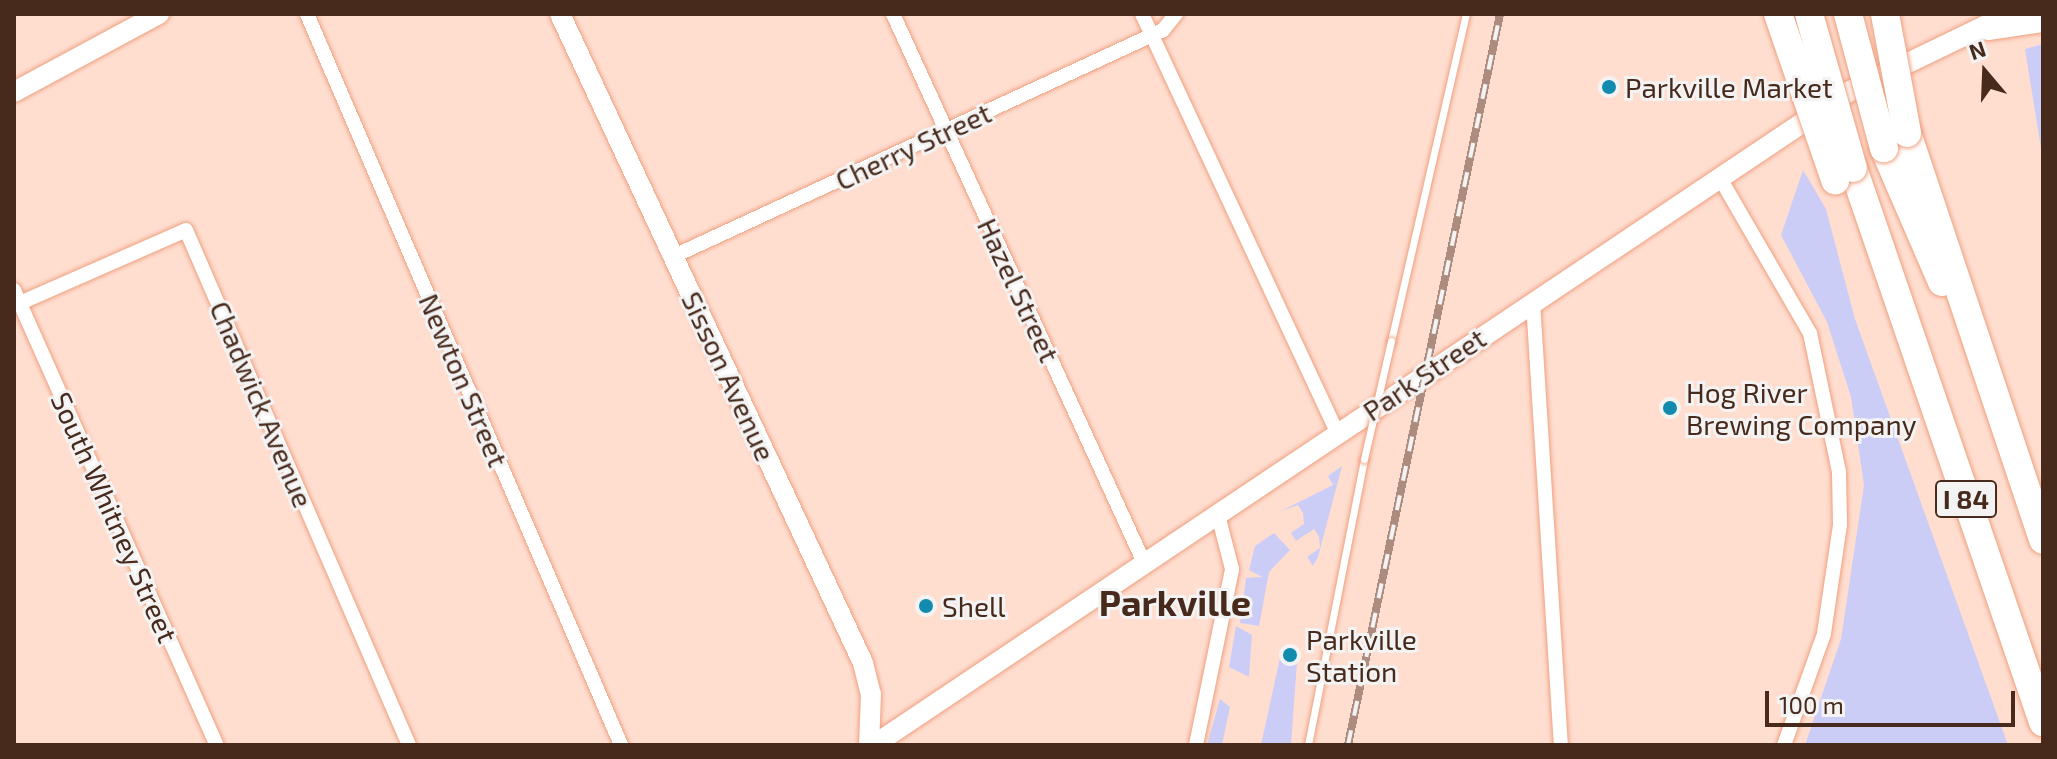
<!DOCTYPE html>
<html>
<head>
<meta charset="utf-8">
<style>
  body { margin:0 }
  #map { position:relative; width:2057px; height:759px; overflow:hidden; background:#ffded0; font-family:"Exo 2",sans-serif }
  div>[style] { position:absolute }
  .green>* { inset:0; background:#cccdf7 }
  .roads { filter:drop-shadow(0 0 2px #eea180) drop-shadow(0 0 2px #eea180) }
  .service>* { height:7px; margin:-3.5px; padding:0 3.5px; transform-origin:3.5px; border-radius:3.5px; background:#fff }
  .minor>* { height:14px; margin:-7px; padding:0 7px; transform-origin:7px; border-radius:7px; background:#fff }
  .secondary>* { height:20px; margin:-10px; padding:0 10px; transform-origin:10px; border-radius:10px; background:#fff }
  .motorway>* { height:28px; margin:-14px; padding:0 14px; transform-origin:14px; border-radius:14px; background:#fff }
  .rail>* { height:8px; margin-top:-4px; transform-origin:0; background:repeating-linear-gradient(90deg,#f3f3f3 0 15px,#ac8c7e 0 30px); box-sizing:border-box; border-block:2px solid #ac8c7e }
  .bridges { filter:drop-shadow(0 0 2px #eea180) drop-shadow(0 0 2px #eea180) }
  .service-bridge>* { height:7px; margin:-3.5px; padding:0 3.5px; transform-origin:3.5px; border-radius:3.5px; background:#fff }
  .motorway-bridge>* { height:28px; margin:-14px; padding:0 14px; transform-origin:14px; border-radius:14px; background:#fff }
  .dots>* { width:22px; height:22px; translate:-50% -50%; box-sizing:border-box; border:4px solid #f3f3f3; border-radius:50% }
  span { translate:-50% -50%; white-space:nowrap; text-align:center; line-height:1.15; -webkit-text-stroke:6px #f3f3f3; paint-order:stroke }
  .shield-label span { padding:2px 6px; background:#f3f3f3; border:2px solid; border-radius:6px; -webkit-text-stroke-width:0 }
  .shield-label { font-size:26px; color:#482a1c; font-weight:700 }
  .poi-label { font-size:28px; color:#482a1c }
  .left { translate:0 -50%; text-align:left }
  .street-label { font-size:28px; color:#482a1c }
  .district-label { font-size:36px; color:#482a1c; font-weight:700 }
  .frame { position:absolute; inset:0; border:16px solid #482a1c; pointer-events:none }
  .north { position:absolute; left:1945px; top:32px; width:80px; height:80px; -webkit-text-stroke:6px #f3f3f3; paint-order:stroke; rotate:341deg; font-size:22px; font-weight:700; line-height:32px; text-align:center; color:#482a1c }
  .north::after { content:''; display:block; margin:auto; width:28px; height:36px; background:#482a1c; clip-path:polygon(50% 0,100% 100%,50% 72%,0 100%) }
  .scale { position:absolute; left:1765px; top:691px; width:250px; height:36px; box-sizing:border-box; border:4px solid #482a1c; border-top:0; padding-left:10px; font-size:24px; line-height:28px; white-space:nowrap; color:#482a1c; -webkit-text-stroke:6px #f3f3f3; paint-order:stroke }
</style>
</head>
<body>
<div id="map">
  <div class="green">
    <div style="clip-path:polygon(2043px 44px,2043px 161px,2025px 49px)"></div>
    <div style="clip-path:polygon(1803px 170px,1826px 209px,1855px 319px,2008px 745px,1805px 745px,1841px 639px,1864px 485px,1851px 397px,1827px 322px,1781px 235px)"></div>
    <div style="clip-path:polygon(1342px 466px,1318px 557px,1313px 566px,1307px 557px,1320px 548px,1319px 537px,1314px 529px,1296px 541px,1291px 533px,1304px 524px,1303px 513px,1298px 505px,1281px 511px,1333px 485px,1328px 476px)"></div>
    <div style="clip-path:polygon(1274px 533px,1290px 550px,1269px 572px,1259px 626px,1240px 623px,1246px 578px,1262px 577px,1249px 570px,1255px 546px)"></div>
    <div style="clip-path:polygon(1236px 626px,1252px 635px,1249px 677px,1229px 667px)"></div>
    <div style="clip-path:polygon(1283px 644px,1283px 658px,1297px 662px,1291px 745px,1261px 745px)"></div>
    <div style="clip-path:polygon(1220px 699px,1230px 707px,1222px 745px,1207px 745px)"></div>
  </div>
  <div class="roads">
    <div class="service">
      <div style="left:1391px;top:341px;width:335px;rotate:-77.1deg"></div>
      <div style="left:1308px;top:745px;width:291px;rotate:-78.9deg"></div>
    </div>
    <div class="minor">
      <div style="left:307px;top:14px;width:796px;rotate:66.75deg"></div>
      <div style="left:893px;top:14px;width:606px;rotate:65.42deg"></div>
      <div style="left:1142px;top:14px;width:461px;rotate:65deg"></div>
      <div style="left:1720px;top:178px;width:179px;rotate:59.9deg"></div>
      <div style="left:1810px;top:333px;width:142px;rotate:78.2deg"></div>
      <div style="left:1839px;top:472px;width:53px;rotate:88.9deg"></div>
      <div style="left:1840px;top:525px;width:110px;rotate:98.4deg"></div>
      <div style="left:1824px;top:634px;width:118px;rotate:109.8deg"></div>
      <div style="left:674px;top:256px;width:539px;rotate:-24.8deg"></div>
      <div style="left:1163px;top:30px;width:21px;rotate:-51deg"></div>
      <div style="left:14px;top:290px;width:498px;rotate:66deg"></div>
      <div style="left:1533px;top:302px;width:444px;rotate:86.4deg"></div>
      <div style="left:20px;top:303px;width:181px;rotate:-23.7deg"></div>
      <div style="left:186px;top:230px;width:561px;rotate:66.59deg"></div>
      <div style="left:1196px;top:745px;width:180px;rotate:-78.4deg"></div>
      <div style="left:1232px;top:569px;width:56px;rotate:-104.5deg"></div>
    </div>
    <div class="secondary">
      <div style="left:560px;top:14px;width:716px;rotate:64.97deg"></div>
      <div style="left:863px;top:663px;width:32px;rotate:76deg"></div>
      <div style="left:871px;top:694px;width:51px;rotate:92.2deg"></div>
      <div style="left:1988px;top:30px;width:56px;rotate:-8.3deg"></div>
      <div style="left:14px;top:92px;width:165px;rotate:-28.3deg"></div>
      <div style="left:874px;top:745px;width:1175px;rotate:-33.83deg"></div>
      <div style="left:1850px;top:91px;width:177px;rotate:-25.8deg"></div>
    </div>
    <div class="motorway">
      <div style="left:1907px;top:133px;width:429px;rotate:71.5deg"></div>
      <div style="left:1884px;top:148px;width:146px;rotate:66.6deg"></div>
      <div style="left:1853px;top:168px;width:586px;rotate:71.07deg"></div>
    </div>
  </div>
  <div class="rail">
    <div style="left:1348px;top:745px;width:747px;rotate:-78.25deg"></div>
  </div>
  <div class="bridges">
    <div class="service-bridge">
      <div style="left:1364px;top:459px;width:121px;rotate:-77.1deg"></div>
    </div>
    <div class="motorway-bridge">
      <div style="left:1778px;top:14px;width:176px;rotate:71deg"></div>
      <div style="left:1809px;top:14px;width:160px;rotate:74.1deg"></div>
      <div style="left:1848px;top:14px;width:139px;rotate:75deg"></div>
      <div style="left:1885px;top:14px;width:121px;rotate:79.5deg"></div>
    </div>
  </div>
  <div class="dots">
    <div style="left:1609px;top:87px;background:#128bae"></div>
    <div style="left:1670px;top:408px;background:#128bae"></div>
    <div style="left:926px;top:606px;background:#128bae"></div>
    <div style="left:1290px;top:655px;background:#128bae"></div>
  </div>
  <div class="shield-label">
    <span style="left:1966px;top:499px">I 84</span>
  </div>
  <div class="poi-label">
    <span class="left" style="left:1625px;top:87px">Parkville Market</span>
    <span class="left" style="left:1686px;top:408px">Hog River<br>Brewing Company</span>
    <span class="left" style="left:942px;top:606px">Shell</span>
    <span class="left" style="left:1306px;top:655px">Parkville<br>Station</span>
  </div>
  <div class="street-label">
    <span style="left:913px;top:146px;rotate:-25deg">Cherry Street</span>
    <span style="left:1019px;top:290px;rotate:65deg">Hazel Street</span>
    <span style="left:1424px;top:374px;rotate:-34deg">Park Street</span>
    <span style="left:729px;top:376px;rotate:65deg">Sisson Avenue</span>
    <span style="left:464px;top:380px;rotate:67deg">Newton Street</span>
    <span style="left:262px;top:404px;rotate:67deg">Chadwick Avenue</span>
    <span style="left:115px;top:517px;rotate:66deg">South Whitney Street</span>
  </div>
  <div class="district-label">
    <span style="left:1175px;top:602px">Parkville</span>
  </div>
  <div class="frame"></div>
  <div class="north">N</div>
  <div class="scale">100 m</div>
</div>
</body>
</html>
